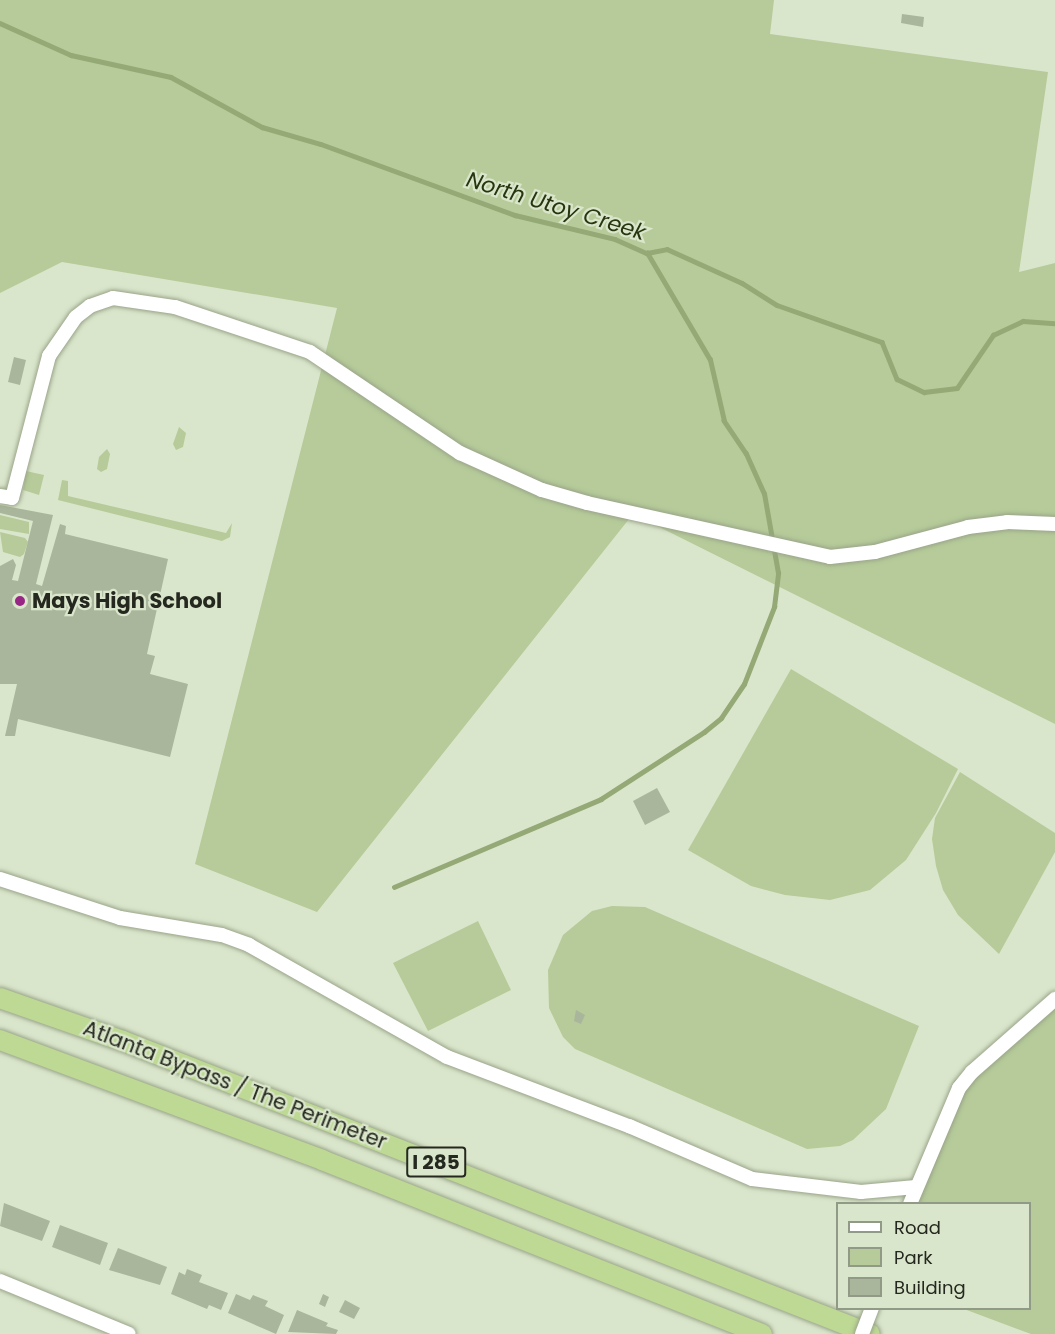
<!DOCTYPE html>
<html>
<head>
<meta charset="utf-8">
<style>
  body { margin:0 }
  #map { position:relative; width:1055px; height:1334px; overflow:hidden; background:#dae6cb; font-family:Poppins,sans-serif }
  div>[style] { position:absolute }
  .green>* { inset:0; background:#b6cb99 }
  .stream>* { height:4.5px; margin:-2.25px; padding:0 2.25px; transform-origin:2.25px; border-radius:2.25px; background:#94a976 }
  .building>* { inset:0; background:#aab69b }
  .roads { filter:drop-shadow(0 0 2px #99a48a) drop-shadow(0 0 2px #99a48a) }
  .minor>* { height:14px; margin:-7px; padding:0 7px; transform-origin:7px; border-radius:7px; background:#fff }
  .highway>* { height:20px; margin:-10px; padding:0 10px; transform-origin:10px; border-radius:10px; background:#bdd993 }
  .bridges { filter:drop-shadow(0 0 2px #99a48a) drop-shadow(0 0 2px #99a48a) }
  .minor-bridge>* { height:14px; margin:-7px; padding:0 7px; transform-origin:7px; border-radius:7px; background:#fff }
  .dots>* { width:16px; height:16px; translate:-50% -50%; box-sizing:border-box; border:3px solid #dae6cb; border-radius:50% }
  span { translate:-50% -50%; white-space:nowrap; text-align:center; line-height:1.15; -webkit-text-stroke:4.5px #dae6cb; paint-order:stroke }
  .shield-label span { padding:2px 4px; background:#dae6cb; border:2px solid; border-radius:4px; -webkit-text-stroke-width:0 }
  .shield-label { font-size:20px; color:#24281e; font-weight:700 }
  .poi-label { font-size:21px; color:#24281e; font-weight:700 }
  .left { translate:0 -50%; text-align:left }
  .street-label { font-size:21px; color:#24281e }
  .water-label { font-size:22px; color:#28360f; font-style:italic }
  .legend { position:absolute; left:836px; top:1202px; width:195px; height:108px; box-sizing:border-box; background:#dae6cb; border:2px solid #919a86; margin:0; padding:8px 10px; list-style:none; font-size:18px; color:#24281e }
  .legend li { display:flex; align-items:center; gap:12px; height:30px }
  .legend b { width:30px; border:2px solid #919a86 }
</style>
</head>
<body>
<div id="map">
  <div class="green">
    <div style="clip-path:polygon(0 0,774px 0,770px 34px,1048px 72px,1019px 272px,1055px 263px,1055px 724px,633px 514px,317px 912px,195px 864px,337px 308px,62px 262px,0 293px)"></div>
    <div style="clip-path:polygon(179px 427px,186px 433px,183px 447px,176px 450px,173px 444px)"></div>
    <div style="clip-path:polygon(107px 449px,110px 454px,107px 469px,101px 472px,97px 469px,99px 457px)"></div>
    <div style="clip-path:polygon(26px 471px,44px 475px,39px 495px,23px 490px)"></div>
    <div style="clip-path:polygon(62px 480px,68px 481px,68px 496px,226px 533px,232px 523px,230px 537px,222px 541px,58px 500px)"></div>
    <div style="clip-path:polygon(0 515px,29px 522px,29px 534px,0 529px)"></div>
    <div style="clip-path:polygon(0 532px,25px 538px,28px 542px,24px 554px,20px 557px,3px 552px)"></div>
    <div style="clip-path:polygon(791px 669px,958px 769px,936px 813px,906px 860px,870px 890px,830px 900px,785px 895px,751px 886px,688px 850px)"></div>
    <div style="clip-path:polygon(960px 772px,1055px 833px,1055px 852px,999px 954px,958px 915px,943px 890px,936px 866px,932px 839px,935px 818px)"></div>
    <div style="clip-path:polygon(612px 906px,645px 907px,919px 1026px,886px 1109px,853px 1140px,840px 1146px,807px 1149px,575px 1049px,563px 1037px,549px 1008px,548px 970px,563px 935px,592px 911px)"></div>
    <div style="clip-path:polygon(478px 921px,511px 990px,428px 1031px,393px 963px)"></div>
    <div style="clip-path:polygon(1055px 1000px,1055px 1334px,1031px 1334px,964px 1309px,1030px 1308px,1030px 1204px,913px 1204px,954px 1081px)"></div>
  </div>
  <div class="stream">
    <div style="left:0;top:23px;width:78px;rotate:24.3deg"></div>
    <div style="left:71px;top:55px;width:102px;rotate:12.4deg"></div>
    <div style="left:171px;top:77px;width:104px;rotate:28.8deg"></div>
    <div style="left:262px;top:127px;width:61px;rotate:16.1deg"></div>
    <div style="left:321px;top:144px;width:207px;rotate:20.1deg"></div>
    <div style="left:515px;top:215px;width:103px;rotate:13.5deg"></div>
    <div style="left:615px;top:239px;width:35px;rotate:24deg"></div>
    <div style="left:647px;top:253px;width:20px;rotate:-11deg"></div>
    <div style="left:667px;top:249px;width:82px;rotate:24.4deg"></div>
    <div style="left:742px;top:283px;width:41px;rotate:32.2deg"></div>
    <div style="left:777px;top:305px;width:111px;rotate:19.4deg"></div>
    <div style="left:882px;top:342px;width:40px;rotate:68deg"></div>
    <div style="left:897px;top:379px;width:30px;rotate:26deg"></div>
    <div style="left:924px;top:392px;width:33px;rotate:-7deg"></div>
    <div style="left:957px;top:388px;width:64px;rotate:-55.8deg"></div>
    <div style="left:993px;top:335px;width:33px;rotate:-25deg"></div>
    <div style="left:1023px;top:321px;width:32px;rotate:4deg"></div>
    <div style="left:394px;top:887px;width:225px;rotate:-23deg"></div>
    <div style="left:601px;top:799px;width:123px;rotate:-33deg"></div>
    <div style="left:704px;top:732px;width:22px;rotate:-39deg"></div>
    <div style="left:721px;top:718px;width:41px;rotate:-55.9deg"></div>
    <div style="left:744px;top:684px;width:83px;rotate:-68.7deg"></div>
    <div style="left:774px;top:607px;width:34px;rotate:-83deg"></div>
    <div style="left:778px;top:573px;width:80px;rotate:-100deg"></div>
    <div style="left:764px;top:494px;width:44px;rotate:-114.2deg"></div>
    <div style="left:746px;top:454px;width:40px;rotate:-124deg"></div>
    <div style="left:724px;top:421px;width:63px;rotate:-102.9deg"></div>
    <div style="left:710px;top:360px;width:124px;rotate:-120.5deg"></div>
  </div>
  <div class="building">
    <div style="clip-path:polygon(902px 14px,924px 17px,923px 27px,901px 23px)"></div>
    <div style="clip-path:polygon(14px 357px,26px 360px,20px 385px,8px 382px)"></div>
    <div style="clip-path:polygon(0 505px,53px 515px,36px 584px,42px 586px,60px 524px,66px 526px,65px 534px,168px 559px,147px 654px,155px 656px,150px 674px,188px 684px,170px 757px,18px 719px,15px 736px,5px 736px,17px 684px,0 684px,0 566px,13px 559px,16px 565px,12px 580px,18px 581px,33px 521px,0 513px)"></div>
    <div style="clip-path:polygon(657px 788px,670px 812px,645px 825px,633px 801px)"></div>
    <div style="clip-path:polygon(576px 1010px,585px 1015px,581px 1024px,574px 1021px)"></div>
    <div style="clip-path:polygon(4px 1203px,50px 1221px,42px 1241px,0 1226px)"></div>
    <div style="clip-path:polygon(60px 1225px,108px 1243px,100px 1265px,52px 1247px)"></div>
    <div style="clip-path:polygon(118px 1248px,167px 1267px,160px 1285px,109px 1270px)"></div>
    <div style="clip-path:polygon(187px 1269px,202px 1275px,199px 1282px,228px 1293px,221px 1310px,209px 1305px,207px 1309px,171px 1294px,179px 1272px,185px 1275px)"></div>
    <div style="clip-path:polygon(236px 1294px,250px 1300px,253px 1295px,268px 1301px,265px 1306px,284px 1315px,276px 1334px,228px 1313px)"></div>
    <div style="clip-path:polygon(323px 1294px,329px 1297px,325px 1307px,319px 1304px)"></div>
    <div style="clip-path:polygon(345px 1300px,360px 1308px,354px 1319px,339px 1312px)"></div>
    <div style="clip-path:polygon(297px 1310px,328px 1323px,326px 1326px,338px 1330px,336px 1334px,288px 1332px)"></div>
  </div>
  <div class="roads">
    <div class="minor">
      <div style="left:0;top:496px;width:12px;rotate:9deg"></div>
      <div style="left:12px;top:498px;width:147px;rotate:-75.4deg"></div>
      <div style="left:49px;top:356px;width:47px;rotate:-55.3deg"></div>
      <div style="left:76px;top:317px;width:18px;rotate:-38deg"></div>
      <div style="left:90px;top:306px;width:24px;rotate:-19deg"></div>
      <div style="left:113px;top:298px;width:63px;rotate:8.3deg"></div>
      <div style="left:175px;top:307px;width:142px;rotate:18.4deg"></div>
      <div style="left:310px;top:352px;width:181px;rotate:34deg"></div>
      <div style="left:460px;top:453px;width:90px;rotate:24.3deg"></div>
      <div style="left:542px;top:490px;width:47px;rotate:16.1deg"></div>
      <div style="left:587px;top:503px;width:249px;rotate:12.5deg"></div>
      <div style="left:830px;top:557px;width:45px;rotate:-6.3deg"></div>
      <div style="left:875px;top:552px;width:96px;rotate:-15deg"></div>
      <div style="left:968px;top:527px;width:39px;rotate:-7deg"></div>
      <div style="left:1007px;top:522px;width:48px;rotate:2.4deg"></div>
      <div style="left:0;top:879px;width:126px;rotate:18deg"></div>
      <div style="left:120px;top:918px;width:103px;rotate:9.5deg"></div>
      <div style="left:222px;top:935px;width:29px;rotate:20deg"></div>
      <div style="left:249px;top:945px;width:227px;rotate:29.5deg"></div>
      <div style="left:447px;top:1057px;width:195px;rotate:20.8deg"></div>
      <div style="left:629px;top:1126px;width:134px;rotate:23.3deg"></div>
      <div style="left:752px;top:1179px;width:110px;rotate:6.8deg"></div>
      <div style="left:861px;top:1192px;width:55px;rotate:-5.2deg"></div>
      <div style="left:910px;top:1204px;width:126px;rotate:-67.1deg"></div>
      <div style="left:959px;top:1088px;width:21px;rotate:-51deg"></div>
      <div style="left:972px;top:1072px;width:111px;rotate:-41.3deg"></div>
      <div style="left:0;top:1281px;width:139px;rotate:22.3deg"></div>
    </div>
    <div class="highway">
      <div style="left:0;top:998px;width:130px;rotate:19.3deg"></div>
      <div style="left:123px;top:1041px;width:802px;rotate:21.42deg"></div>
      <div style="left:0;top:1040px;width:344px;rotate:20.4deg"></div>
      <div style="left:322px;top:1160px;width:473px;rotate:21.6deg"></div>
    </div>
  </div>
  <div class="bridges">
    <div class="minor-bridge">
      <div style="left:862px;top:1334px;width:28px;rotate:-69deg"></div>
    </div>
  </div>
  <div class="dots">
    <div style="left:20px;top:601px;background:#982684"></div>
  </div>
  <div class="shield-label">
    <span style="left:436px;top:1162px">I 285</span>
  </div>
  <div class="poi-label">
    <span class="left" style="left:32px;top:601px">Mays High School</span>
  </div>
  <div class="street-label">
    <span style="left:235px;top:1085px;rotate:21deg">Atlanta Bypass / The Perimeter</span>
  </div>
  <div class="water-label">
    <span style="left:556px;top:206px;rotate:17deg">North Utoy Creek</span>
  </div>
  <ul class="legend">
  <li><b style="height:8px;background:#fff"></b>Road</li>
  <li><b style="height:16px;background:#b6cb99"></b>Park</li>
  <li><b style="height:16px;background:#aab69b"></b>Building</li>
  </ul>
</div>
</body>
</html>
